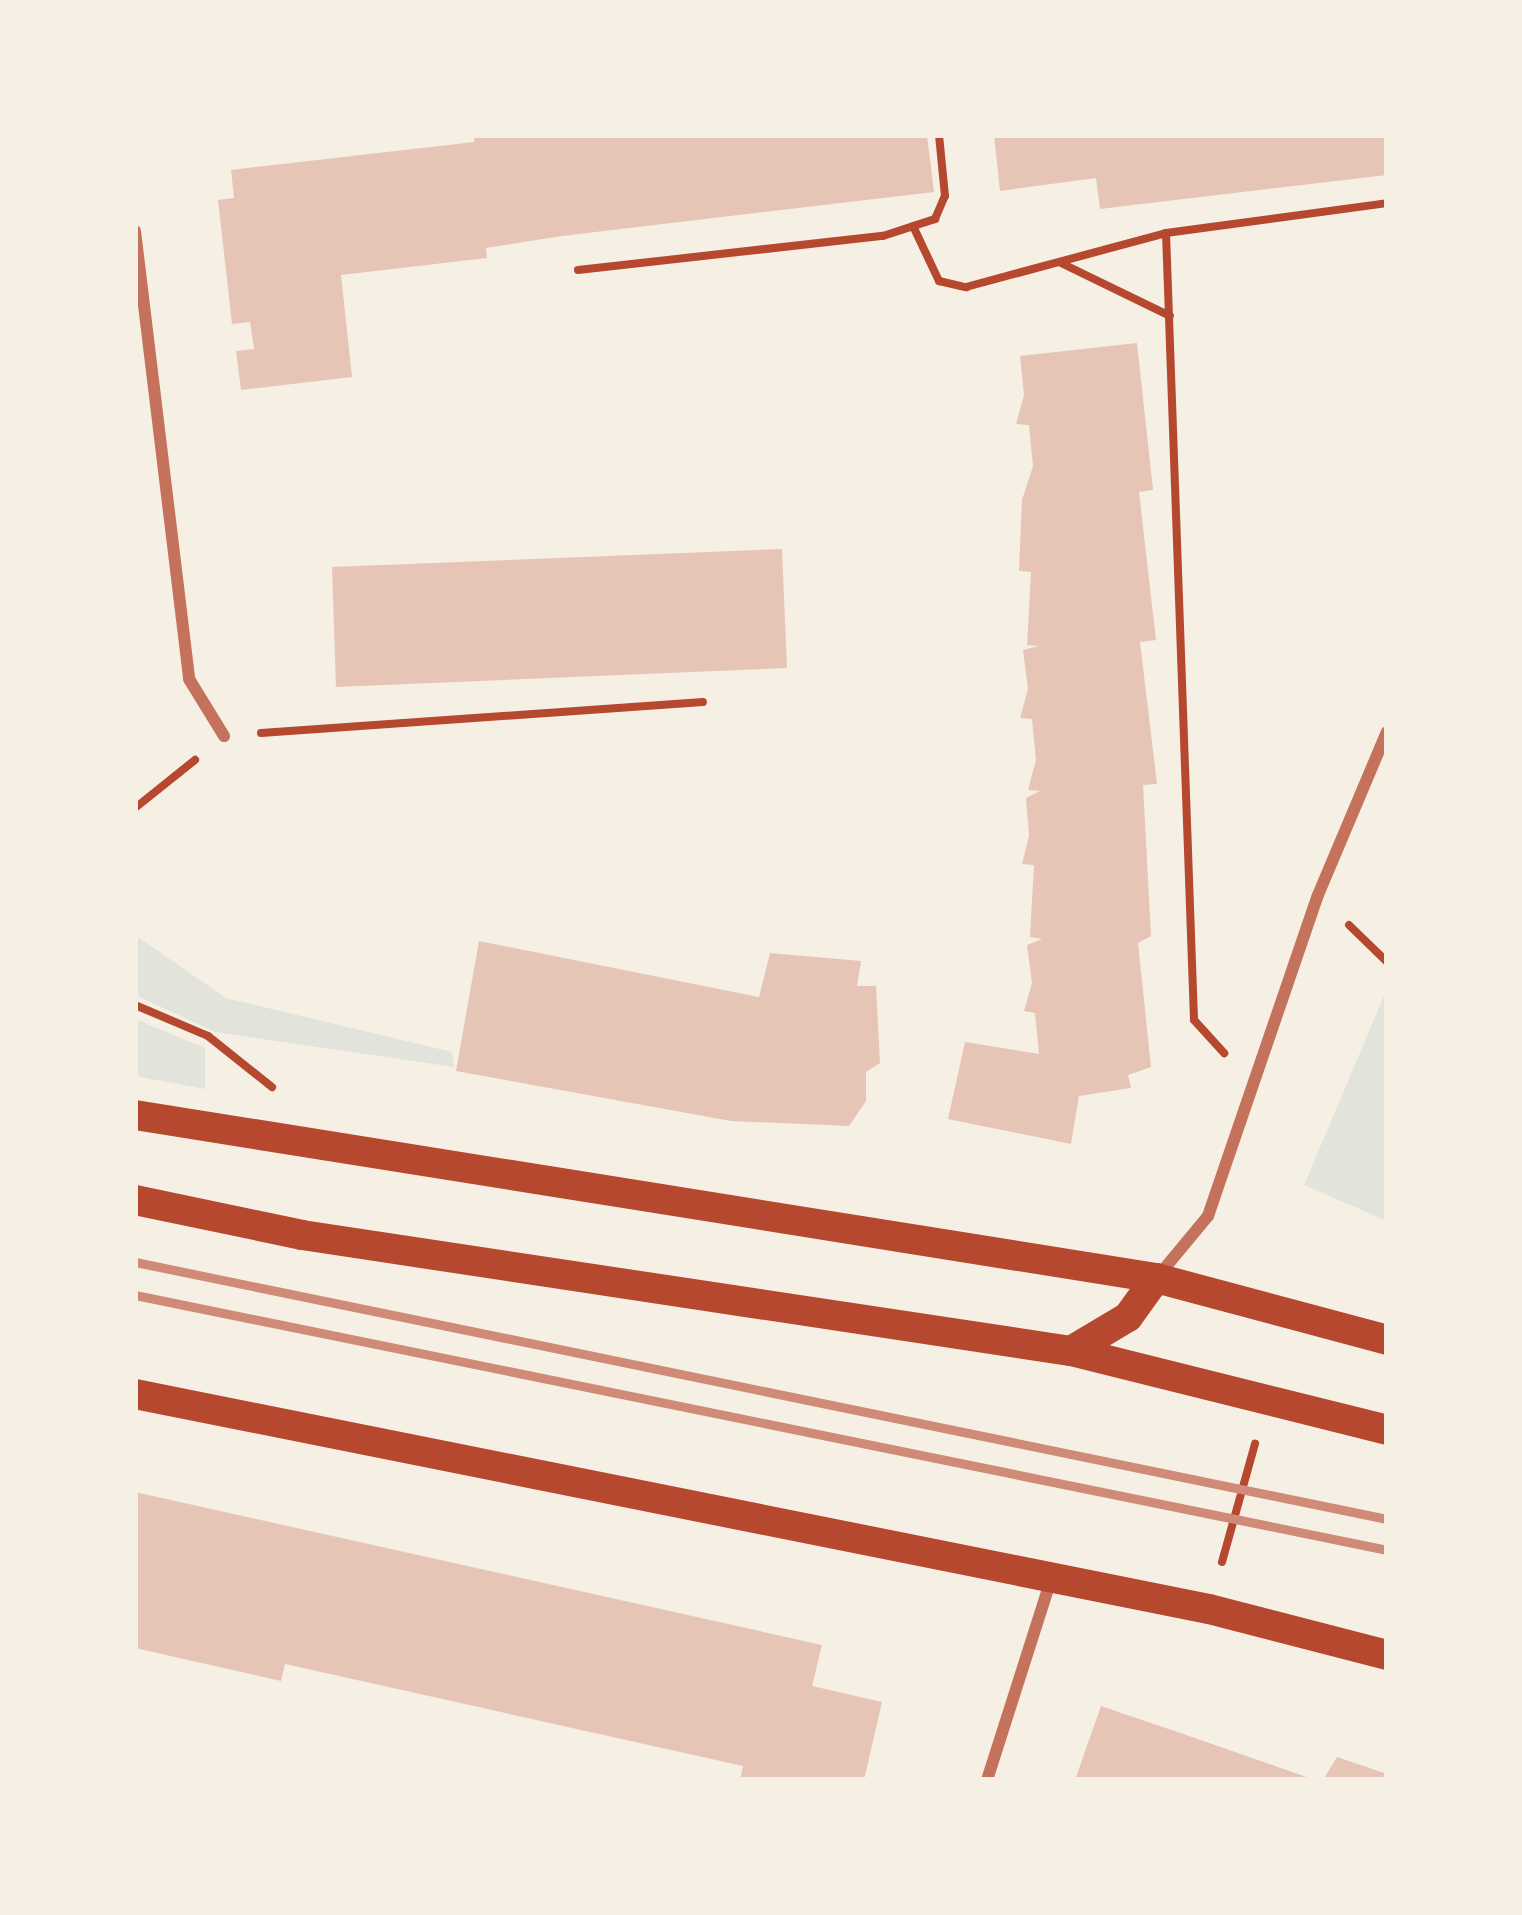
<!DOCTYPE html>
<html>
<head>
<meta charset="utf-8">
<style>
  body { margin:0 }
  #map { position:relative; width:1522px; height:1915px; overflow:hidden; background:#f6efe4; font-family:"Titillium Web",sans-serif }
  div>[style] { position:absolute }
  .green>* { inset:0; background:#e2e4dc }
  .building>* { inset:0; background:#e6c5b7 }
  .path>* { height:8px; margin:-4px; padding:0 4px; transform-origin:4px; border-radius:4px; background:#b5482f }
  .minor>* { height:12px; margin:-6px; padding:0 6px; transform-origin:6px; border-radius:6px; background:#c5725c }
  .primary>* { height:30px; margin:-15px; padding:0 15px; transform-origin:15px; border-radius:15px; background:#b5482f }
  .rail>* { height:9px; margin:-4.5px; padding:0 4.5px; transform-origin:4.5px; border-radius:4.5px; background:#cf8b77 }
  span { translate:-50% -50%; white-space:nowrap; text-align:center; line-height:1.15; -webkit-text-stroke:12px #f6efe4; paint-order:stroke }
  .frame { position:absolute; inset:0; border:138px solid #f6efe4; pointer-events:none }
</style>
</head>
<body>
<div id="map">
  <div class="green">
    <div style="clip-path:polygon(135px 935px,226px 998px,452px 1052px,454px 1067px,215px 1032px,135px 995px)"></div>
    <div style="clip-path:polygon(1387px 989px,1387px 1221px,1304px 1185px)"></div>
    <div style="clip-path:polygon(135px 1019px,205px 1048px,205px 1089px,135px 1076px)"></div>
  </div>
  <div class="building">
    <div style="clip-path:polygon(475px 135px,927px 135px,934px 192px,562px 236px,486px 248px,487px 258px,341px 275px,352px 377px,241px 390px,236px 351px,254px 349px,250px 322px,232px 324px,218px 200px,234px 198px,231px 170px,474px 142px)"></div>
    <div style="clip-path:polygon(994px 135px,1387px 135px,1387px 175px,1100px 209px,1096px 178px,1000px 191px)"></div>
    <div style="clip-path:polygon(1137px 343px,1153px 490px,1139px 492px,1156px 640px,1140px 642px,1157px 784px,1143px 785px,1151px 936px,1138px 943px,1151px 1067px,1128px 1075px,1131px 1088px,1079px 1096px,1071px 1144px,948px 1119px,965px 1042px,1039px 1054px,1035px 1013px,1024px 1011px,1032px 983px,1027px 945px,1042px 939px,1030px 937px,1034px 865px,1022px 864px,1029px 836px,1026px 798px,1040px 791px,1028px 790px,1036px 760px,1032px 719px,1020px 718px,1028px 689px,1023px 650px,1039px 646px,1027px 645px,1031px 572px,1019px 571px,1022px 500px,1033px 466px,1029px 425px,1016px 424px,1024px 395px,1020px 356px)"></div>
    <div style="clip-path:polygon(782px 549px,787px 668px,336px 687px,332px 567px)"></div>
    <div style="clip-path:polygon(479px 941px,759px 997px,770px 953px,861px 961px,857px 986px,876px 986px,880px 1063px,866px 1072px,866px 1101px,849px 1126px,731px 1121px,456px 1071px)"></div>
    <div style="clip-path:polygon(135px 1492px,822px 1645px,812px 1686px,882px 1702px,864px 1780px,740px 1780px,743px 1766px,285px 1664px,281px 1681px,135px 1648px)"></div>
    <div style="clip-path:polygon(1101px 1706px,1195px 1738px,1315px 1780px,1075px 1780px)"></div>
    <div style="clip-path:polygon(1337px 1757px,1387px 1774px,1387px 1780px,1323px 1780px)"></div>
  </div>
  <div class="path">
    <div style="left:913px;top:226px;width:61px;rotate:64.7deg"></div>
    <div style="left:939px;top:281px;width:28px;rotate:13deg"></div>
    <div style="left:966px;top:287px;width:207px;rotate:-15.1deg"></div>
    <div style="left:1166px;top:233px;width:223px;rotate:-7.7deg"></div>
    <div style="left:1166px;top:233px;width:787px;rotate:87.96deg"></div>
    <div style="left:1194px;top:1020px;width:45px;rotate:47.7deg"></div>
    <div style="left:1061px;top:263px;width:121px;rotate:25.9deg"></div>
    <div style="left:578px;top:270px;width:307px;rotate:-6.4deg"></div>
    <div style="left:883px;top:236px;width:55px;rotate:-18.1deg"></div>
    <div style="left:935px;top:219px;width:25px;rotate:-67deg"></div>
    <div style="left:945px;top:196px;width:61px;rotate:-95.6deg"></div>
    <div style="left:261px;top:733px;width:443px;rotate:-4deg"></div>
    <div style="left:135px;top:808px;width:77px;rotate:-38.7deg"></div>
    <div style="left:1349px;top:925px;width:53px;rotate:44.2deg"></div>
    <div style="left:135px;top:1005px;width:79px;rotate:23deg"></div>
    <div style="left:208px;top:1036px;width:82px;rotate:38.6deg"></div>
    <div style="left:1222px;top:1562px;width:123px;rotate:-74.4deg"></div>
  </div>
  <div class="minor">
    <div style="left:135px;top:231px;width:451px;rotate:83.1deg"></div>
    <div style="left:189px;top:679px;width:67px;rotate:58.4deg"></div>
    <div style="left:1159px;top:1275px;width:77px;rotate:-50.3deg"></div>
    <div style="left:1208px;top:1216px;width:339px;rotate:-71.1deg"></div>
    <div style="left:1318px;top:895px;width:177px;rotate:-67.1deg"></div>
    <div style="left:987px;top:1780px;width:208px;rotate:-72.3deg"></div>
  </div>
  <div class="primary">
    <div style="left:135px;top:1115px;width:1034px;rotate:9.07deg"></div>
    <div style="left:1156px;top:1278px;width:239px;rotate:15deg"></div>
    <div style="left:135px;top:1200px;width:171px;rotate:11.8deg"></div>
    <div style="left:302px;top:1235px;width:778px;rotate:8.58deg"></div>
    <div style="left:1071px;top:1351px;width:326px;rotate:14deg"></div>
    <div style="left:1071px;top:1351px;width:66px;rotate:-30.8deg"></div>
    <div style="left:1128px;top:1317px;width:48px;rotate:-54.3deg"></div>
    <div style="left:135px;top:1394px;width:1095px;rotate:11.32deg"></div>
    <div style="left:1209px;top:1609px;width:184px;rotate:14.5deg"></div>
  </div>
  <div class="rail">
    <div style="left:135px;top:1262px;width:1278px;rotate:11.6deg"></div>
    <div style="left:135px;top:1295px;width:1278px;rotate:11.51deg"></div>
  </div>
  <div class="frame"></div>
</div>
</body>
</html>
